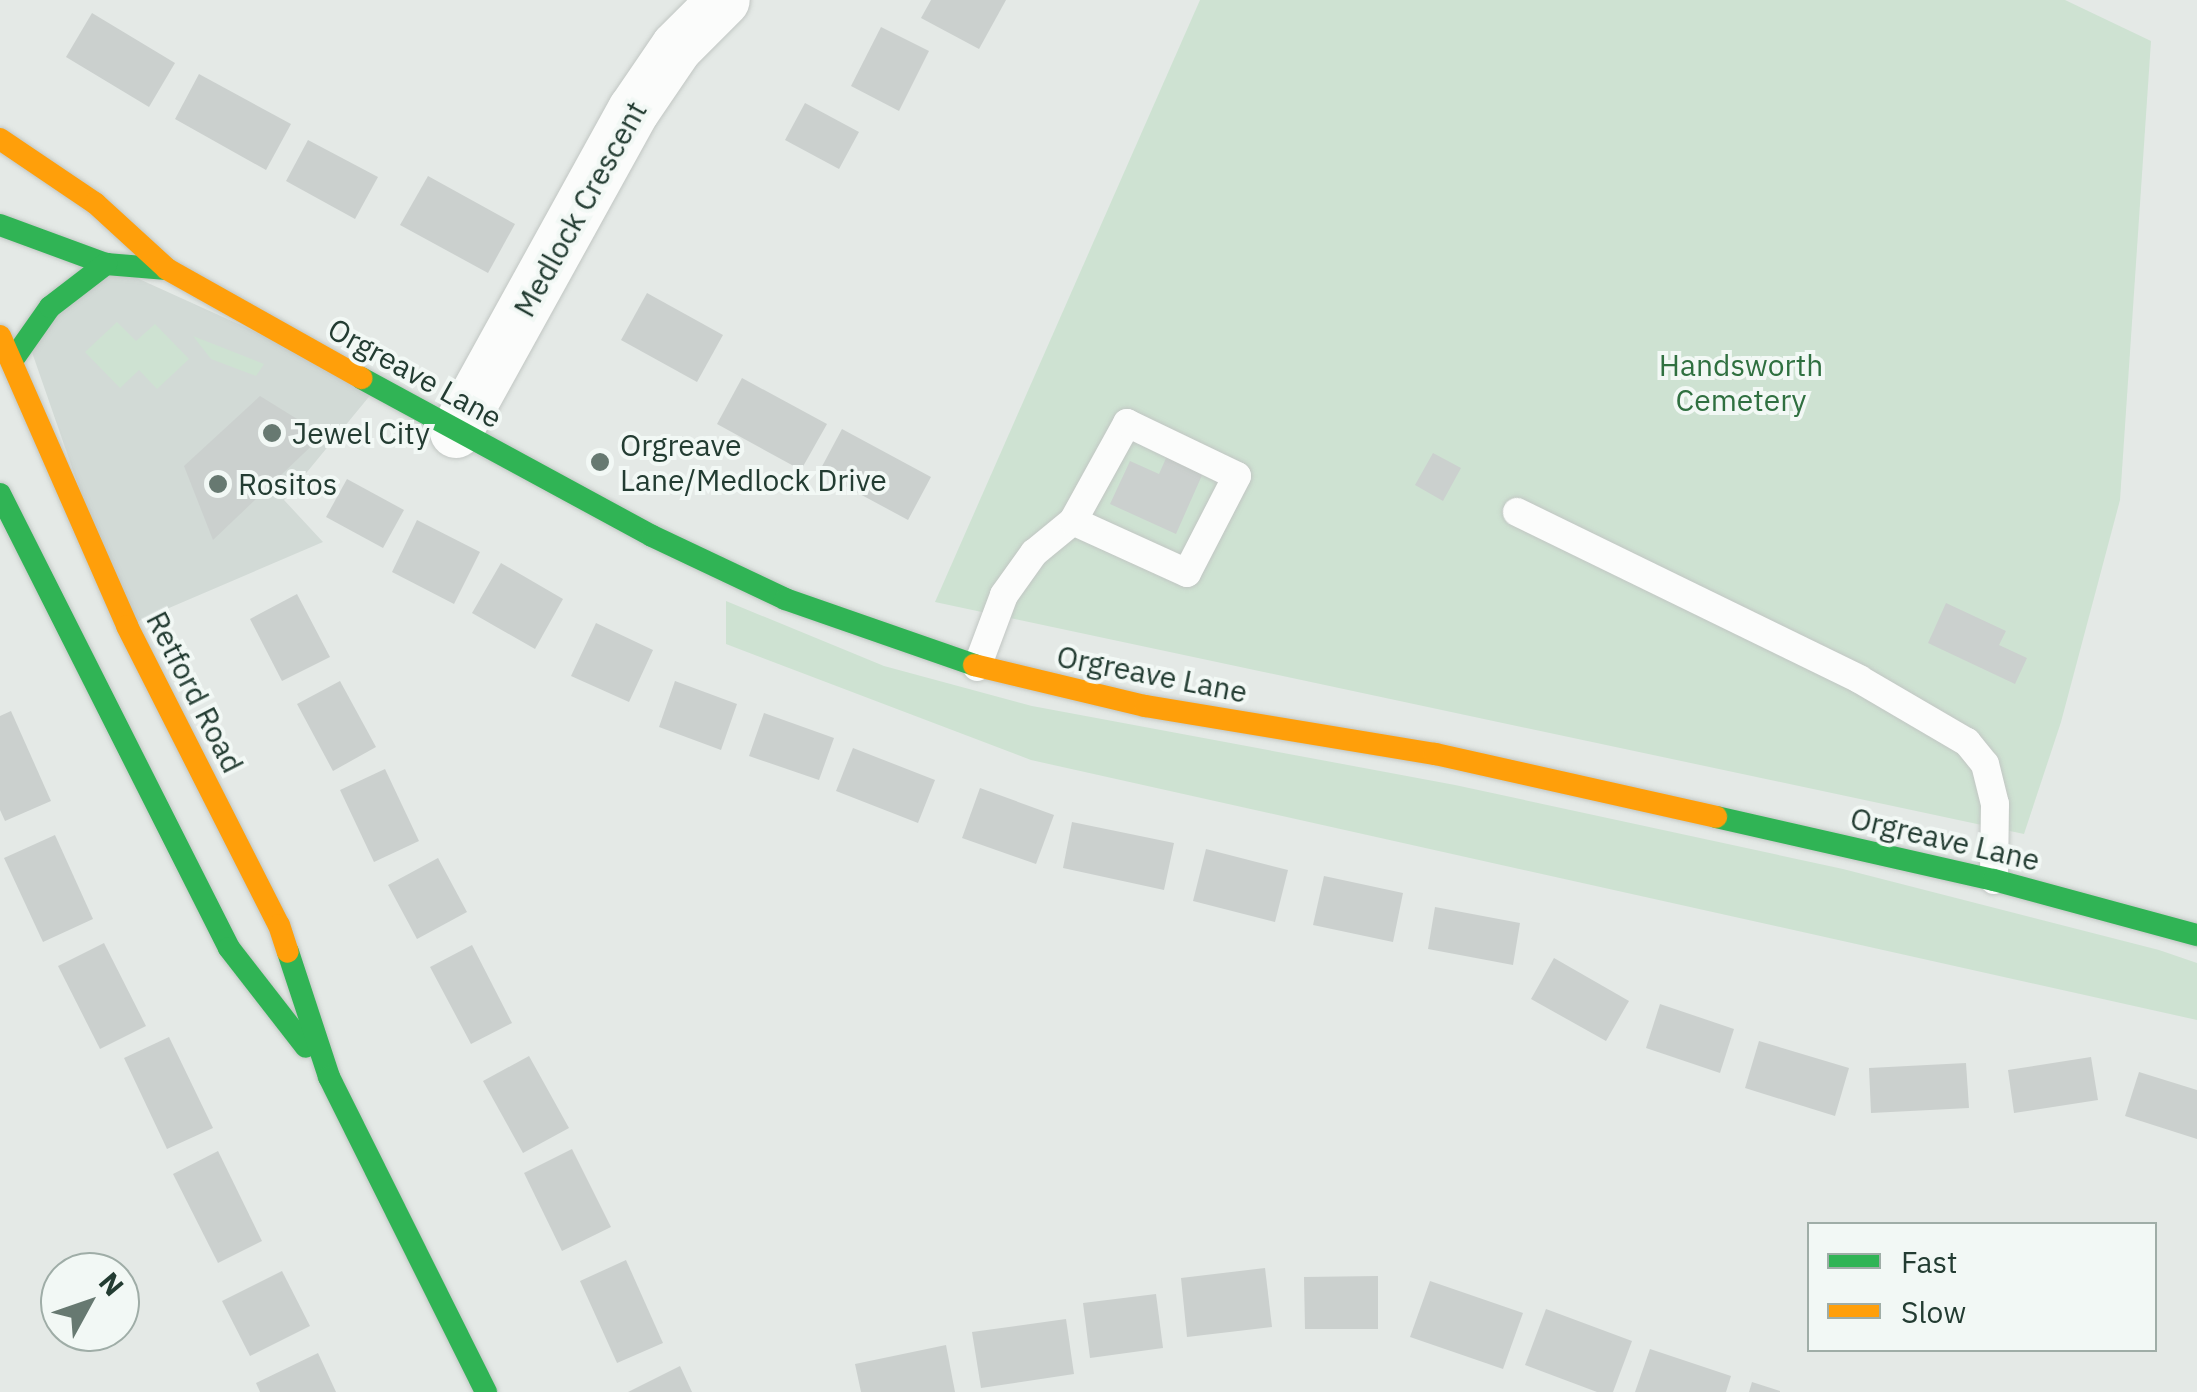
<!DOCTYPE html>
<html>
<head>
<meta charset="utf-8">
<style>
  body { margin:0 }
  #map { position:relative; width:2197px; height:1392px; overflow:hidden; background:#e4e9e6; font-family:"IBM Plex Sans",sans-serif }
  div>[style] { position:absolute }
  .built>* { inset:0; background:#d2dad6 }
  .green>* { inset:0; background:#cee2d2 }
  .building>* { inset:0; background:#cbd0ce }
  .roads { filter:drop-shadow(0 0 2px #c1c6c3) drop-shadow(0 0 2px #c1c6c3) }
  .lane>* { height:28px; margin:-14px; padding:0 14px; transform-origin:14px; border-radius:14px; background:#fbfcfb }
  .street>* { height:52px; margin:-26px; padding:0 26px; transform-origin:26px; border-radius:26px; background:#fbfcfb }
  .fast>* { height:22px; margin:-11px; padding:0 11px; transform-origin:11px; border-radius:11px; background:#30b455 }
  .slow>* { height:22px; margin:-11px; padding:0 11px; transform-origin:11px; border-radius:11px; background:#ff9f0a }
  .dots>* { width:28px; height:28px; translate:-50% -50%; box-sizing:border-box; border:5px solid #f2f8f5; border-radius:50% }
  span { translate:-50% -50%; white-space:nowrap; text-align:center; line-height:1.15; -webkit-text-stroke:8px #f2f8f5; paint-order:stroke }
  .street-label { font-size:30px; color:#233c32 }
  .park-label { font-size:30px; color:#2f7040 }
  .poi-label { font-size:30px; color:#233c32 }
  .left { translate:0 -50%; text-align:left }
  .legend { position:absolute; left:1807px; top:1222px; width:350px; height:130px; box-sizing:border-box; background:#f2f8f5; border:2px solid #9fada7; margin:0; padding:12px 18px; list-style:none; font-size:30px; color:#233c32 }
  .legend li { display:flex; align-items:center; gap:20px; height:50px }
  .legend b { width:50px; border:2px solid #9fada7 }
  .north { position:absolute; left:40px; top:1252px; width:100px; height:100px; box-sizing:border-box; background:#f2f8f5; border:2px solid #9fada7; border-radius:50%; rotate:50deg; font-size:28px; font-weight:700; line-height:40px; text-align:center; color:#233c32 }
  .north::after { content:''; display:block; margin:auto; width:35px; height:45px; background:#677971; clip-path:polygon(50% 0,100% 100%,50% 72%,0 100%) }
</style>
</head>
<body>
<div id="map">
  <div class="built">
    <div style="clip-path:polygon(106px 264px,377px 387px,284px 500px,323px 542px,127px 626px,26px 335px)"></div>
  </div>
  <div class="green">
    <div style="clip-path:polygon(1200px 0,2065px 0,2151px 41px,2120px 500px,2061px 722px,2024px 834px,935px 602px)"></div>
    <div style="clip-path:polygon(117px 322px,136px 341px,155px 324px,189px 359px,157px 389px,139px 370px,120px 388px,85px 352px)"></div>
    <div style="clip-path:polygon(193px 336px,264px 364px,256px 376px,211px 359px)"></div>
    <div style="clip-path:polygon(726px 601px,884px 666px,1032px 706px,1455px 785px,1843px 869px,2159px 950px,2197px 963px,2197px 1020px,1031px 760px,726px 644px)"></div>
  </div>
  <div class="building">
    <div style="clip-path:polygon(931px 0,1006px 0,979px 49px,921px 18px)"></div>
    <div style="clip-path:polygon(92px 13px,175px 63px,149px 107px,66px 57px)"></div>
    <div style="clip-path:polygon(881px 27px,929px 51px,899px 111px,851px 86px)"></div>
    <div style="clip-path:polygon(199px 74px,291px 124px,266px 170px,175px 119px)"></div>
    <div style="clip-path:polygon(805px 103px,859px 132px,839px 169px,785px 140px)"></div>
    <div style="clip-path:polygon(308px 140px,378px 177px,355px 219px,286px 181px)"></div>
    <div style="clip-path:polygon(428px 176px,515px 224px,488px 273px,400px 225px)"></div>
    <div style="clip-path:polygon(647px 293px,723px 335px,697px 382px,621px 340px)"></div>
    <div style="clip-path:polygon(742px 378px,827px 424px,801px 470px,717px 424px)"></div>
    <div style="clip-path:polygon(260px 396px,323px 435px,213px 540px,184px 466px)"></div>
    <div style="clip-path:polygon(842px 429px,931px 477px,908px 520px,819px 472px)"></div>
    <div style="clip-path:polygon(1433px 453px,1461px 468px,1443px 501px,1415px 485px)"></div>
    <div style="clip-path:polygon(1167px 456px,1203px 473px,1176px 534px,1110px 504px,1130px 461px,1159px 474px)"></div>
    <div style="clip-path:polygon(347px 479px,404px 510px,383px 548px,326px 517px)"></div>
    <div style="clip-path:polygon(417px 520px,480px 552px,454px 604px,392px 572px)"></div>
    <div style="clip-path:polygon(501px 563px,563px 599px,535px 649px,472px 613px)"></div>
    <div style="clip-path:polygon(297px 594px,330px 657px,282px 681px,250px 619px)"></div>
    <div style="clip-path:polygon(1946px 603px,2006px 631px,1999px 645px,2027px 658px,2015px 684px,1928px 643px)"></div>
    <div style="clip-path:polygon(596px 623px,653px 650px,629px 702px,571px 676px)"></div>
    <div style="clip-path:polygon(340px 681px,376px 747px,333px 771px,297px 704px)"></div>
    <div style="clip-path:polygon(675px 681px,737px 704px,721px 750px,659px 727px)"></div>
    <div style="clip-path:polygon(11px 711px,51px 801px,5px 821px,0 810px,0 716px)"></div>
    <div style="clip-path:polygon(764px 713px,834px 738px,819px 780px,749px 756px)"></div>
    <div style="clip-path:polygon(853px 748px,935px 780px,918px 823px,836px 791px)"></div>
    <div style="clip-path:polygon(385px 769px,419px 841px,374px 862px,340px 790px)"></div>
    <div style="clip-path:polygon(980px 788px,1054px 815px,1036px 864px,962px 838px)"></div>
    <div style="clip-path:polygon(1072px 822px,1174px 843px,1164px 890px,1063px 868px)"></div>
    <div style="clip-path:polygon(55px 835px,93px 919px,43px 942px,4px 858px)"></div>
    <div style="clip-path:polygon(1206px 849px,1288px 870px,1275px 922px,1193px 901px)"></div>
    <div style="clip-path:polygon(438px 858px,467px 912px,417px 939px,388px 885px)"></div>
    <div style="clip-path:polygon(1324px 876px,1403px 893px,1393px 942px,1313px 925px)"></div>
    <div style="clip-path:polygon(1435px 907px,1520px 923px,1513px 965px,1428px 949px)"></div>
    <div style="clip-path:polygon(104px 943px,146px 1026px,100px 1049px,58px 966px)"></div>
    <div style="clip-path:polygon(472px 945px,512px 1023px,471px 1044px,430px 967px)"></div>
    <div style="clip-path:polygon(1554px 958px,1629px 1001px,1606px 1041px,1531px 999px)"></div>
    <div style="clip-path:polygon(1660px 1004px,1734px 1029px,1720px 1073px,1646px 1048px)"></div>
    <div style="clip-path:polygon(169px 1037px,213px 1128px,167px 1149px,124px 1058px)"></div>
    <div style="clip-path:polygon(1759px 1041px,1849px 1068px,1835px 1116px,1745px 1088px)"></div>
    <div style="clip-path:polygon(529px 1056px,569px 1128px,523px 1153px,483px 1081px)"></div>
    <div style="clip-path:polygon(2091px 1057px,2098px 1100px,2014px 1113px,2008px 1070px)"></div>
    <div style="clip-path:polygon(1966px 1063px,1969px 1108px,1871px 1113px,1869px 1068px)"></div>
    <div style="clip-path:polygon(2139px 1072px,2197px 1090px,2197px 1139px,2125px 1116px)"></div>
    <div style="clip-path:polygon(572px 1149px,611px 1227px,562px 1251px,524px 1173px)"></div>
    <div style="clip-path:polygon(218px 1151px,262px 1241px,218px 1263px,173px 1174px)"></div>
    <div style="clip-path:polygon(626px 1260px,663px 1343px,617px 1363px,580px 1281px)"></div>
    <div style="clip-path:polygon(1265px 1268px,1272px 1327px,1187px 1337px,1181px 1278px)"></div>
    <div style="clip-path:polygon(282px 1271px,310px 1326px,250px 1356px,222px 1301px)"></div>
    <div style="clip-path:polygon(1378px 1276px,1378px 1329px,1305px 1329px,1304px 1277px)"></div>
    <div style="clip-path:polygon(1430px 1281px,1523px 1313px,1503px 1369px,1410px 1337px)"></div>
    <div style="clip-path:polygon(1156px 1294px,1163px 1348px,1090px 1358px,1083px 1303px)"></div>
    <div style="clip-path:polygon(1546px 1309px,1632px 1341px,1613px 1392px,1597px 1392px,1525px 1365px)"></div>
    <div style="clip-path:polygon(1066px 1319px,1074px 1374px,981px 1388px,972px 1332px)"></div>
    <div style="clip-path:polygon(946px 1345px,955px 1392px,861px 1392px,855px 1364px)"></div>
    <div style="clip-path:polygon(1650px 1349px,1731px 1376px,1726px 1392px,1635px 1392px)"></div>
    <div style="clip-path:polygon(318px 1353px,336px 1392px,260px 1392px,256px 1383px)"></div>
    <div style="clip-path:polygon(680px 1366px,692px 1392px,628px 1392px)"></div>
    <div style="clip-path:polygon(1752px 1382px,1780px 1391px,1780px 1392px,1749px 1392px)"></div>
  </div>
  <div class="roads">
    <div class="lane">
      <div style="left:1517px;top:512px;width:381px;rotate:26deg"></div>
      <div style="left:1859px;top:679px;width:125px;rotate:30.3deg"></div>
      <div style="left:1967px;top:742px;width:28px;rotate:51deg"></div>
      <div style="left:1985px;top:764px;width:41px;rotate:76deg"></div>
      <div style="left:1995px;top:804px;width:76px;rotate:90.8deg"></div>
      <div style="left:977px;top:667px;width:77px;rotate:-69.4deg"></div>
      <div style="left:1004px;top:595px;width:52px;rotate:-54.5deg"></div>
      <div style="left:1034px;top:553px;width:50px;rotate:-39.4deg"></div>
      <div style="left:1073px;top:521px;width:112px;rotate:-61.1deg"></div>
      <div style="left:1127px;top:423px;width:122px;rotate:25.7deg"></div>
      <div style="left:1237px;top:476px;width:109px;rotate:117.3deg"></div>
      <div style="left:1187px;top:573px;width:125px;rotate:-155.5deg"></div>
    </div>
    <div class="street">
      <div style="left:456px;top:432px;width:368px;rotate:-61.1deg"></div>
      <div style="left:634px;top:110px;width:76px;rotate:-55.7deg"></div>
      <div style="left:677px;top:47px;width:66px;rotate:-45deg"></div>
    </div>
    <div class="fast">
      <div style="left:0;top:225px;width:113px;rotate:20.2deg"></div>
      <div style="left:106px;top:264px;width:61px;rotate:4.7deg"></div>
      <div style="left:12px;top:361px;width:66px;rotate:-54.9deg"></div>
      <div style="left:50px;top:307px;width:71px;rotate:-37.5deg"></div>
      <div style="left:361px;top:378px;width:331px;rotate:28.5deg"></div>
      <div style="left:652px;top:536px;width:147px;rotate:25.3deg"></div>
      <div style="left:785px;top:599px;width:200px;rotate:19.2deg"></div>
      <div style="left:0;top:494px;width:508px;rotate:63.23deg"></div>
      <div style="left:229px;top:948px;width:125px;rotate:52.1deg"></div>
      <div style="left:1716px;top:817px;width:285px;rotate:12.8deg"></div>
      <div style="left:1994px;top:880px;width:210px;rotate:15.2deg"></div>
      <div style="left:288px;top:952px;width:132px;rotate:71.8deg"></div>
      <div style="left:329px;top:1077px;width:352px;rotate:63.5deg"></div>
    </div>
    <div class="slow">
      <div style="left:0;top:139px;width:115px;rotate:34deg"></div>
      <div style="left:95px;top:203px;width:98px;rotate:42.5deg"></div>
      <div style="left:167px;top:269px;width:223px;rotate:29.3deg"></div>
      <div style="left:0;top:336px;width:317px;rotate:66.3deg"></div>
      <div style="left:127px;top:626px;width:335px;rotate:63.1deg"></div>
      <div style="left:279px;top:925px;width:28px;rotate:72deg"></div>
      <div style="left:974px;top:665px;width:176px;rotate:13.5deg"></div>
      <div style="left:1145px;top:706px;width:294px;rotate:9.4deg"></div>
      <div style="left:1435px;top:754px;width:288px;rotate:12.6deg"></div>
    </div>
  </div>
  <div class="dots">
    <div style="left:272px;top:433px;background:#677971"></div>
    <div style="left:600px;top:462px;background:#677971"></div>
    <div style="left:218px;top:484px;background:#677971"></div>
  </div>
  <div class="street-label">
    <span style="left:580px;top:209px;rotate:-61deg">Medlock Crescent</span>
    <span style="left:415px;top:373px;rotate:29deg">Orgreave Lane</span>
    <span style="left:1152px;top:674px;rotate:11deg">Orgreave Lane</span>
    <span style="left:195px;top:692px;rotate:63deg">Retford Road</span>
    <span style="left:1945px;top:839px;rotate:13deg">Orgreave Lane</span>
  </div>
  <div class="park-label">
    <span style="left:1741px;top:382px">Handsworth<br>Cemetery</span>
  </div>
  <div class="poi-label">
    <span class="left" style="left:292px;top:433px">Jewel City</span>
    <span class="left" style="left:620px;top:462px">Orgreave<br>Lane/Medlock Drive</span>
    <span class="left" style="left:238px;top:484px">Rositos</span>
  </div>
  <ul class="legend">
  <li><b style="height:12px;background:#30b455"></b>Fast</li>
  <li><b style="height:12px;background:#ff9f0a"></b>Slow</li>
  </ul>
  <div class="north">N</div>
</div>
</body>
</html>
